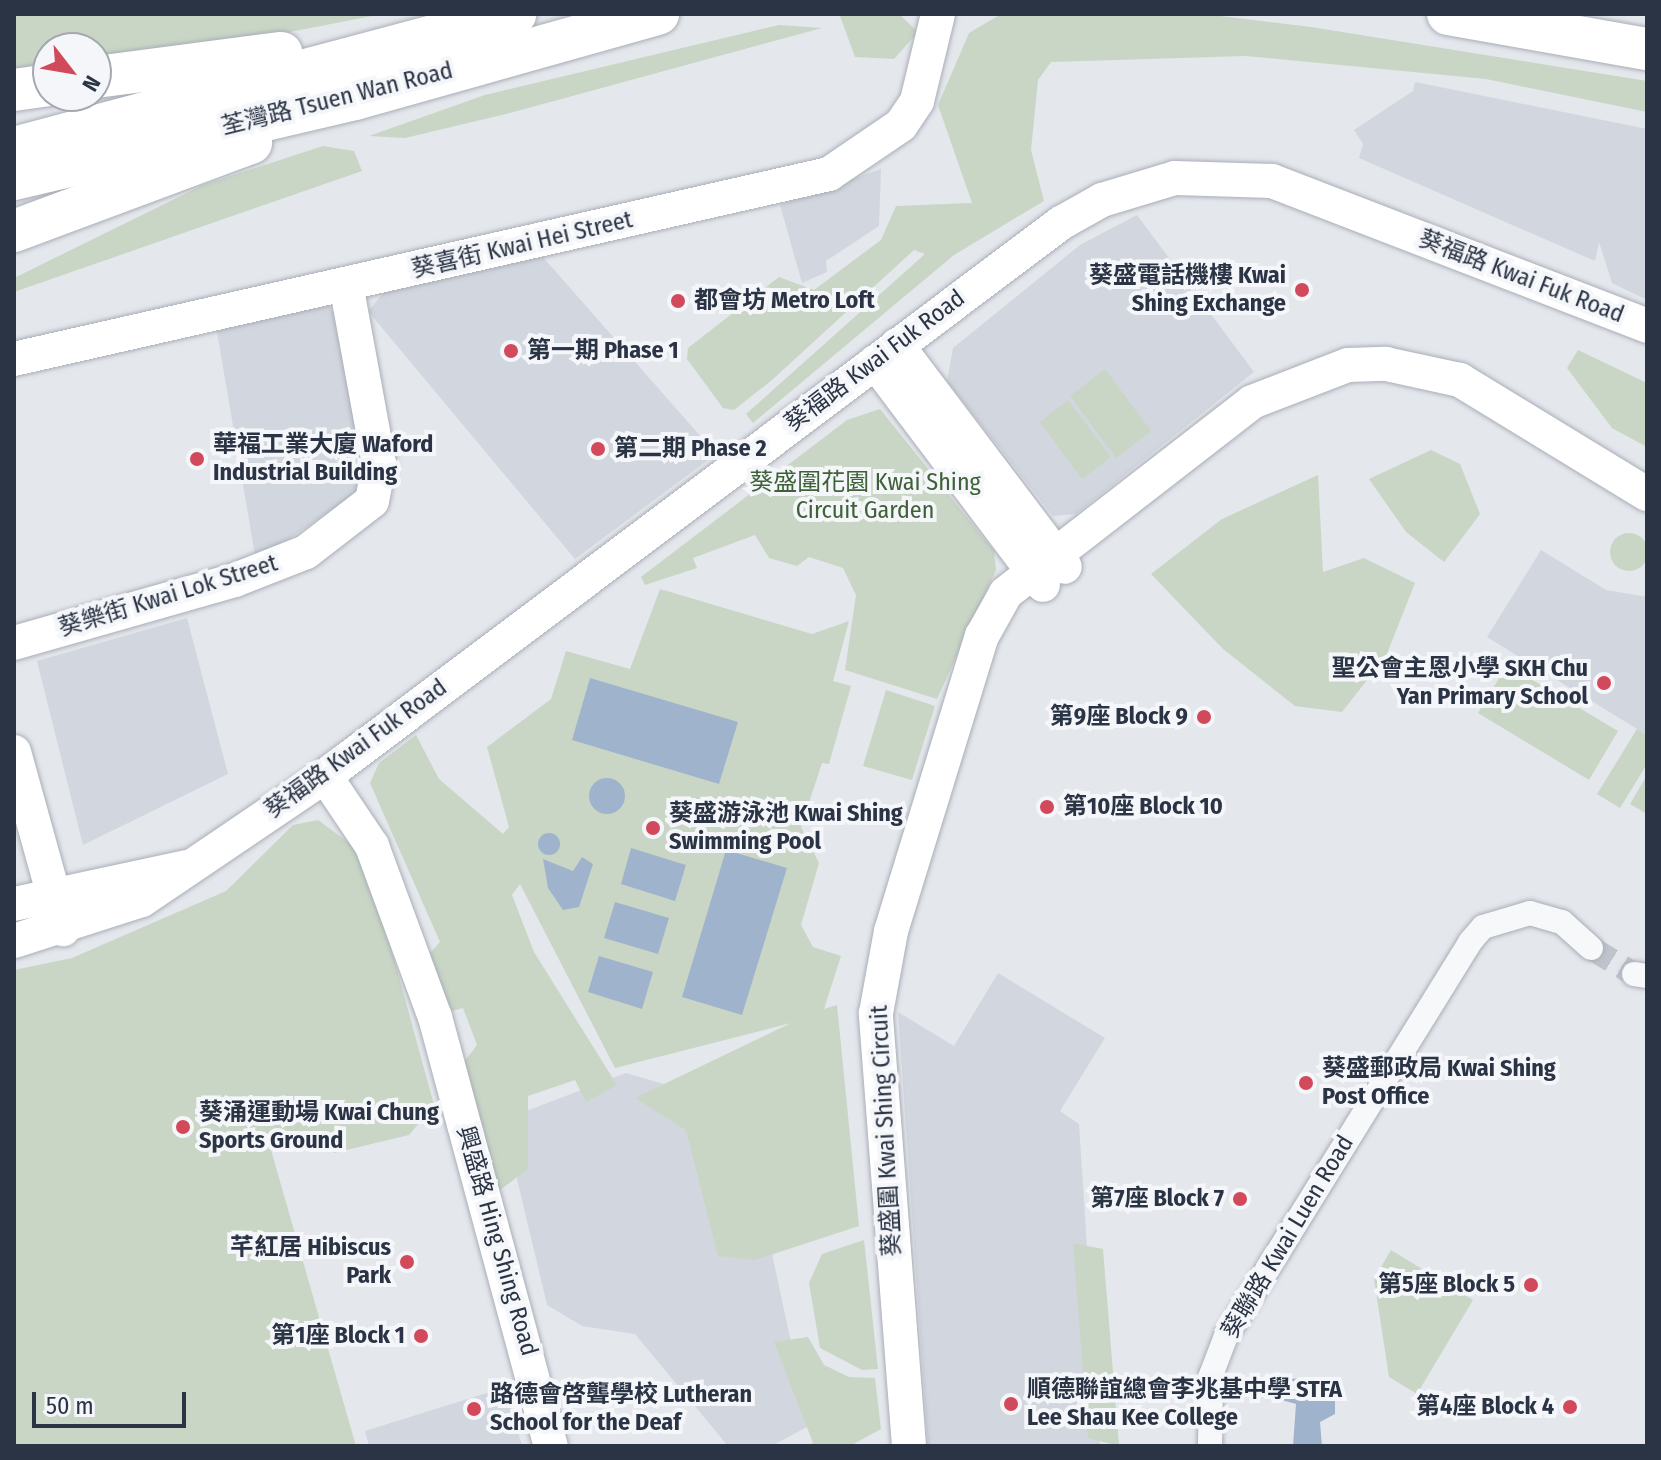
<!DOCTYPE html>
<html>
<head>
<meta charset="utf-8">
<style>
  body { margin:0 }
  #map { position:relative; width:1661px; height:1460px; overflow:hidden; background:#e4e7ec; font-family:"Fira Sans Condensed","Noto Sans TC",sans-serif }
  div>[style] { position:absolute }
  .built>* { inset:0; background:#d2d6de }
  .green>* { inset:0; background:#c9d6c5 }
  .round { border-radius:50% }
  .water>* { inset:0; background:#9fb4cc }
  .street-tunnel>* { height:24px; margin-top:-12px; transform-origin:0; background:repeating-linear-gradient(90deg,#bfc3cb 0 24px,transparent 0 36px) }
  .roads { filter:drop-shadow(0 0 2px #a9aeb7) drop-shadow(0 0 2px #a9aeb7) }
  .street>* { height:24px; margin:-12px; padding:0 12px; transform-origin:12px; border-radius:12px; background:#f7f8fa }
  .secondary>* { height:34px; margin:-17px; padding:0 17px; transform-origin:17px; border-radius:17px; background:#fff }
  .highway>* { height:42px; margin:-21px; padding:0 21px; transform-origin:21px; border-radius:21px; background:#fff }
  .dots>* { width:22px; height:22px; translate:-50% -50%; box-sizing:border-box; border:4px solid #f4f6f9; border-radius:50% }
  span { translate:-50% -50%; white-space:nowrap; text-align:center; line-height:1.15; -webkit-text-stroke:8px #f4f6f9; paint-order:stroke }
  .street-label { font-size:24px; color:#2b3445 }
  .poi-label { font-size:24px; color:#2b3445; font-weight:700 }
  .right { translate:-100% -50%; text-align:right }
  .left { translate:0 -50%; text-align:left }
  .park-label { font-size:24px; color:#3f6138 }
  .frame { position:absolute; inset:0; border:16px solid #2b3445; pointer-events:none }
  .north { position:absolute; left:32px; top:32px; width:80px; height:80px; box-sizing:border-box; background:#f4f6f9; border:2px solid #a4a8b1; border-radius:50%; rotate:121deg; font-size:22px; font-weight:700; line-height:32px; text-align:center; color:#2b3445 }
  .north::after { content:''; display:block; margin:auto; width:28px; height:36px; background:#d1495b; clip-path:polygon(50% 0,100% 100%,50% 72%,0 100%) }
  .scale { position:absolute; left:32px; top:1392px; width:154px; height:36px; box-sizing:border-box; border:4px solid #2b3445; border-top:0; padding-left:10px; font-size:24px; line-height:28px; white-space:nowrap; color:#2b3445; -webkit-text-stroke:6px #f4f6f9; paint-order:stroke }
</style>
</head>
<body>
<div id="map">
  <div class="built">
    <div style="clip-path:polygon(1415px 82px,1647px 129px,1647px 300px,1612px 283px,1599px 242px,1595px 261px,1359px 158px,1363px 144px,1354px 130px,1413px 91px)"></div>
    <div style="clip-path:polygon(881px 169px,879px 226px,826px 261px,827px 272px,802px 283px,780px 205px)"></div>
    <div style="clip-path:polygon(1137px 215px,1254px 372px,1076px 514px,1053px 516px,947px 381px,953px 348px,1080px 245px)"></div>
    <div style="clip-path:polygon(542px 256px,716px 454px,575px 559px,368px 311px,386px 290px)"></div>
    <div style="clip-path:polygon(327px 304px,350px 337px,370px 454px,361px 490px,256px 561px,216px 326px)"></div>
    <div style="clip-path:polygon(1541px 550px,1606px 590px,1647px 597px,1647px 735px,1487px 637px)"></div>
    <div style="clip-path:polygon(187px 618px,228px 774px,83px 845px,37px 661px)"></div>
    <div style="clip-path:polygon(998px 973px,1105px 1038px,1060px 1111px,1079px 1124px,1100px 1446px,928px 1446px,898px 1012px,954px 1046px)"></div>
    <div style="clip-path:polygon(626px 1073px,694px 1093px,771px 1249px,809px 1426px,771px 1446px,728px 1446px,635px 1334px,582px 1326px,547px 1305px,503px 1120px)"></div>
    <div style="clip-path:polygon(506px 1387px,522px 1446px,369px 1446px,365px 1431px)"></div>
  </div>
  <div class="green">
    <div style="clip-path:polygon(14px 14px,382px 14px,96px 70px,96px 48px,48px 48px,48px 78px,14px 84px)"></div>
    <div style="clip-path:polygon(899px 14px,918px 32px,894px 59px,855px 57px,840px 16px)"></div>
    <div style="clip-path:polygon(1001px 14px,1204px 14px,1311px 27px,1647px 81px,1647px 112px,1486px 79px,1246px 56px,1051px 62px,1038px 80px,1031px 150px,1044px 201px,954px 255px,753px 423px,746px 414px,925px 254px,914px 250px,772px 380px,734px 410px,723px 408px,687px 359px,688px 348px,779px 277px,814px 290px,881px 240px,896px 206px,972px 203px,938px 105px,969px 33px)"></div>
    <div style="clip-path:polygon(779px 25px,822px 28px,510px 113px,405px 138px,369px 136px,485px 95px)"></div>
    <div style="clip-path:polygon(323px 146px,354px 151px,362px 171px,14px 292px,14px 278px,203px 185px)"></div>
    <div style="clip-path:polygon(1578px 350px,1647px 383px,1647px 447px,1612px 428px,1567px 368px)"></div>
    <div style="clip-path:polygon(1105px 369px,1151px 431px,1116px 458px,1070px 396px)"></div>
    <div style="clip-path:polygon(1068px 400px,1111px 457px,1082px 479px,1040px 422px)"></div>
    <div style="clip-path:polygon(880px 409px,994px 551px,996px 570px,937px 699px,845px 670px,856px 595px,843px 568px,809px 557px,797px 566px,769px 558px,755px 535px,693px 558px,697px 568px,645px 585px,641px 577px,847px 420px)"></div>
    <div style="clip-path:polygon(1431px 450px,1460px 464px,1480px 514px,1444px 562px,1406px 532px,1369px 479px)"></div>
    <div style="clip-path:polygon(1318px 475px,1323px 572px,1364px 558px,1415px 583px,1386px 656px,1342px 712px,1295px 706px,1223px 649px,1151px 574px,1222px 519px)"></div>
    <div class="round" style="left:1610px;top:533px;width:38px;height:38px"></div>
    <div style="clip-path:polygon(660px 589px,812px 634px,849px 621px,833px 681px,851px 686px,829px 764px,822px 763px,801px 827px,819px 863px,801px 925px,813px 947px,841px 956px,824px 1009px,837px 1005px,859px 1226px,755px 1260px,718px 1256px,686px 1130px,635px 1098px,791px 1023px,615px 1068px,520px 884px,512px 895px,534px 952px,617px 1085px,586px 1102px,575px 1080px,528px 1096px,528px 1169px,492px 1196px,458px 1070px,477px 1045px,463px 1008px,445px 1013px,422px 962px,440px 942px,370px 783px,379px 763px,416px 735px,439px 779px,503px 834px,509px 827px,487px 747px,551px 699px,566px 651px,630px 669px)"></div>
    <div style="clip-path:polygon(1507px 665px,1618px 731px,1589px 780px,1478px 713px)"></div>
    <div style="clip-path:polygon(886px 690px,935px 706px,912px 780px,863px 766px)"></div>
    <div style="clip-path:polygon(1637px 729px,1647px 735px,1647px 764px,1620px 808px,1597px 794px)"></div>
    <div style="clip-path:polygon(1647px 775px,1647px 814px,1630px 804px)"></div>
    <div style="clip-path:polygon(318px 820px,356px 848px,372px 878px,434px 1105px,409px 1135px,334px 1153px,329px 1134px,271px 1150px,356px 1446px,14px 1446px,14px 970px,72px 958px,226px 891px,293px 825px)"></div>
    <div style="clip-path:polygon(864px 1240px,878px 1369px,862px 1370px,820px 1348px,809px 1283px,822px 1254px)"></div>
    <div style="clip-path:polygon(1073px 1243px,1103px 1249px,1119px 1446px,1088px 1438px)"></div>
    <div style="clip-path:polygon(1391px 1250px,1473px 1300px,1417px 1394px,1389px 1377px,1374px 1279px)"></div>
    <div style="clip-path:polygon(808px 1337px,824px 1365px,849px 1377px,875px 1378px,881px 1429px,850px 1446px,804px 1446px,813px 1443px,774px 1342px)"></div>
  </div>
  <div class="water">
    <div style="clip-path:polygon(590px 678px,738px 722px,719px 784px,572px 740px)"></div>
    <div class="round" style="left:589px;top:778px;width:36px;height:36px"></div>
    <div class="round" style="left:538px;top:833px;width:22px;height:22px"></div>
    <div style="clip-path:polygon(631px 848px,686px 865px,675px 901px,621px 884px)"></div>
    <div style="clip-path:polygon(726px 850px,787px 868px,742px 1015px,682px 997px)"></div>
    <div style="clip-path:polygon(582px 857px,593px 864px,579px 907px,563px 910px,548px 888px,543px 859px,573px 871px)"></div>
    <div style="clip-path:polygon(615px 902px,669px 918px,658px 954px,604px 938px)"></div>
    <div style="clip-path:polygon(599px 956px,653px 972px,642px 1009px,588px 992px)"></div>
    <div style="clip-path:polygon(1314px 1378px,1335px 1394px,1335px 1414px,1320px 1422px,1322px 1446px,1293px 1446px,1296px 1404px,1278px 1399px,1283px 1379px)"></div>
  </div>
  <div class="street-tunnel">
    <div style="left:1591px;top:948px;width:50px;rotate:31.2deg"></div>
  </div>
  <div class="roads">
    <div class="street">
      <div style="left:1634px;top:974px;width:13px;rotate:9deg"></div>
      <div style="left:1210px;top:1446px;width:71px;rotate:-89.2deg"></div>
      <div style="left:1211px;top:1375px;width:42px;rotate:-69deg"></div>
      <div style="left:1226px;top:1336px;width:463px;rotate:-58.2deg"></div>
      <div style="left:1470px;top:942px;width:20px;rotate:-49deg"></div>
      <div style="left:1483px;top:927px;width:49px;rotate:-16.6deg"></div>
      <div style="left:1530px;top:913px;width:33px;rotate:16deg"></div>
      <div style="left:1562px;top:922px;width:39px;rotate:42deg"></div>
    </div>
    <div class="secondary">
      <div style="left:897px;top:345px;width:278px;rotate:52.9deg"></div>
      <div style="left:14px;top:359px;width:836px;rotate:-12.79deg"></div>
      <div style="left:829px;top:174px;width:87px;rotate:-34.2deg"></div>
      <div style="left:901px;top:125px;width:29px;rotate:-56deg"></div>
      <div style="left:917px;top:101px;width:89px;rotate:-76.4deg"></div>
      <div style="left:875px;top:362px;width:279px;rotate:53deg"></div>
      <div style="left:14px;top:643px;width:230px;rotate:-15.9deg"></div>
      <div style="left:235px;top:580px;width:76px;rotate:-21.5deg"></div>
      <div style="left:306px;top:552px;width:83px;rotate:-37.7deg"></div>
      <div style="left:372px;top:501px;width:38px;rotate:-79deg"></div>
      <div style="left:379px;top:464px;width:183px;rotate:-100.4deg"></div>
      <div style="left:14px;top:752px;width:184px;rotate:74.5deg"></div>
      <div style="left:325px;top:776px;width:84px;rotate:56.1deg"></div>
      <div style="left:372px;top:846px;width:182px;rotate:69.8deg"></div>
      <div style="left:435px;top:1017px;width:444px;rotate:74.9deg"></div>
      <div style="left:14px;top:904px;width:176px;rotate:-12.1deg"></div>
      <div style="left:14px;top:941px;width:134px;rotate:-17.8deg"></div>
      <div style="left:142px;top:900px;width:221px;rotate:-34.1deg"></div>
      <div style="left:325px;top:776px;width:921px;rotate:-36.92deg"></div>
      <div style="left:1061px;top:223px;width:47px;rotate:-29.3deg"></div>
      <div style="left:1102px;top:200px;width:76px;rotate:-16.8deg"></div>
      <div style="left:1175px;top:178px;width:97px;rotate:1.8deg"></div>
      <div style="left:1272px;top:181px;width:402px;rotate:21.1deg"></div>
      <div style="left:909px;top:1446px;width:434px;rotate:-94.4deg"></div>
      <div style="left:876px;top:1013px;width:83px;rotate:-79.6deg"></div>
      <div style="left:891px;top:931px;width:309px;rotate:-72.9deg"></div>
      <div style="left:982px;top:636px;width:49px;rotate:-60.8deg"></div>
      <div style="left:1006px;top:593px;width:311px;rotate:-37.8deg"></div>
      <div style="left:1252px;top:402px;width:103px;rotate:-21.1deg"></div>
      <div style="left:1348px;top:365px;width:38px;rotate:-2deg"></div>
      <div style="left:1386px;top:364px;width:76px;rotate:12.2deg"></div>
      <div style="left:1460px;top:380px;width:219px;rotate:31.4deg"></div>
    </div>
    <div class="highway">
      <div style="left:1448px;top:14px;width:202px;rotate:10deg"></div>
      <div style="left:96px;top:77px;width:187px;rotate:-7.4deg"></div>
      <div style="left:14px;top:90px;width:34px;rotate:-8deg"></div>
      <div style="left:14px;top:148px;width:519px;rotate:-14.97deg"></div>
      <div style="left:14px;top:179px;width:350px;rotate:-13.2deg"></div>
      <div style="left:355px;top:99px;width:315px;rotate:-15.7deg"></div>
      <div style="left:14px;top:231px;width:253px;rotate:-20.4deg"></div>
    </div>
  </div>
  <div class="dots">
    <div style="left:1302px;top:290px;background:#d1495b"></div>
    <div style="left:678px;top:301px;background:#d1495b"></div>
    <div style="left:511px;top:351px;background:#d1495b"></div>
    <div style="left:598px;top:449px;background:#d1495b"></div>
    <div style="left:197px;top:459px;background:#d1495b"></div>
    <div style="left:1604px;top:683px;background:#d1495b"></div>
    <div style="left:1204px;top:717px;background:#d1495b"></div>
    <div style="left:1047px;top:807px;background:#d1495b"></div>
    <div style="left:653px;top:828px;background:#d1495b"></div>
    <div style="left:1306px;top:1083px;background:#d1495b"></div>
    <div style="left:183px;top:1127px;background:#d1495b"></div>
    <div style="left:1240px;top:1199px;background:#d1495b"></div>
    <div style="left:407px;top:1262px;background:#d1495b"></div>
    <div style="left:1531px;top:1285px;background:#d1495b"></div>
    <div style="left:421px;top:1336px;background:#d1495b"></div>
    <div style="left:1011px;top:1404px;background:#d1495b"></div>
    <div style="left:1570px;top:1407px;background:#d1495b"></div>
    <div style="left:474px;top:1409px;background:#d1495b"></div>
  </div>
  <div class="street-label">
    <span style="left:337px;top:99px;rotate:-14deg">荃灣路 Tsuen Wan Road</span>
    <span style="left:522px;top:245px;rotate:-13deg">葵喜街 Kwai Hei Street</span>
    <span style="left:1521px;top:277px;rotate:21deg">葵福路 Kwai Fuk Road</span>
    <span style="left:875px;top:361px;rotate:-37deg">葵福路 Kwai Fuk Road</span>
    <span style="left:168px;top:596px;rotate:-17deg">葵樂街 Kwai Lok Street</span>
    <span style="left:356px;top:749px;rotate:-36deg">葵福路 Kwai Fuk Road</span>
    <span style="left:886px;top:1131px;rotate:-93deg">葵盛圍 Kwai Shing Circuit</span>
    <span style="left:1288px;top:1237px;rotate:-59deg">葵聯路 Kwai Luen Road</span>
    <span style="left:497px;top:1241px;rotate:74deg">興盛路 Hing Shing Road</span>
  </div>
  <div class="poi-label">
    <span class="right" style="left:1286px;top:290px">葵盛電話機樓 Kwai<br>Shing Exchange</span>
    <span class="left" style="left:694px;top:301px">都會坊 Metro Loft</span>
    <span class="left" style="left:527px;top:351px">第一期 Phase 1</span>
    <span class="left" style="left:213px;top:459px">華福工業大廈 Waford<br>Industrial Building</span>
    <span class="left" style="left:614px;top:449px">第二期 Phase 2</span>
    <span class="right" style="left:1588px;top:683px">聖公會主恩小學 SKH Chu<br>Yan Primary School</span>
    <span class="right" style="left:1188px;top:717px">第9座 Block 9</span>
    <span class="left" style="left:1063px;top:807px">第10座 Block 10</span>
    <span class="left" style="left:669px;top:828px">葵盛游泳池 Kwai Shing<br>Swimming Pool</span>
    <span class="left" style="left:1322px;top:1083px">葵盛郵政局 Kwai Shing<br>Post Office</span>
    <span class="left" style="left:199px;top:1127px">葵涌運動場 Kwai Chung<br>Sports Ground</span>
    <span class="right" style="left:1224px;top:1199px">第7座 Block 7</span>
    <span class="right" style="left:391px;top:1262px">芊紅居 Hibiscus<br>Park</span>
    <span class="right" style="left:1515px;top:1285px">第5座 Block 5</span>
    <span class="right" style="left:405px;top:1336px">第1座 Block 1</span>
    <span class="left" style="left:1027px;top:1404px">順德聯誼總會李兆基中學 STFA<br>Lee Shau Kee College</span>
    <span class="left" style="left:490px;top:1409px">路德會啓聾學校 Lutheran<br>School for the Deaf</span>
    <span class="right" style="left:1554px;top:1407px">第4座 Block 4</span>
  </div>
  <div class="park-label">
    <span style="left:865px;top:497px">葵盛圍花園 Kwai Shing<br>Circuit Garden</span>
  </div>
  <div class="frame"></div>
  <div class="north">N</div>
  <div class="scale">50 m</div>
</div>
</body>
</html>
